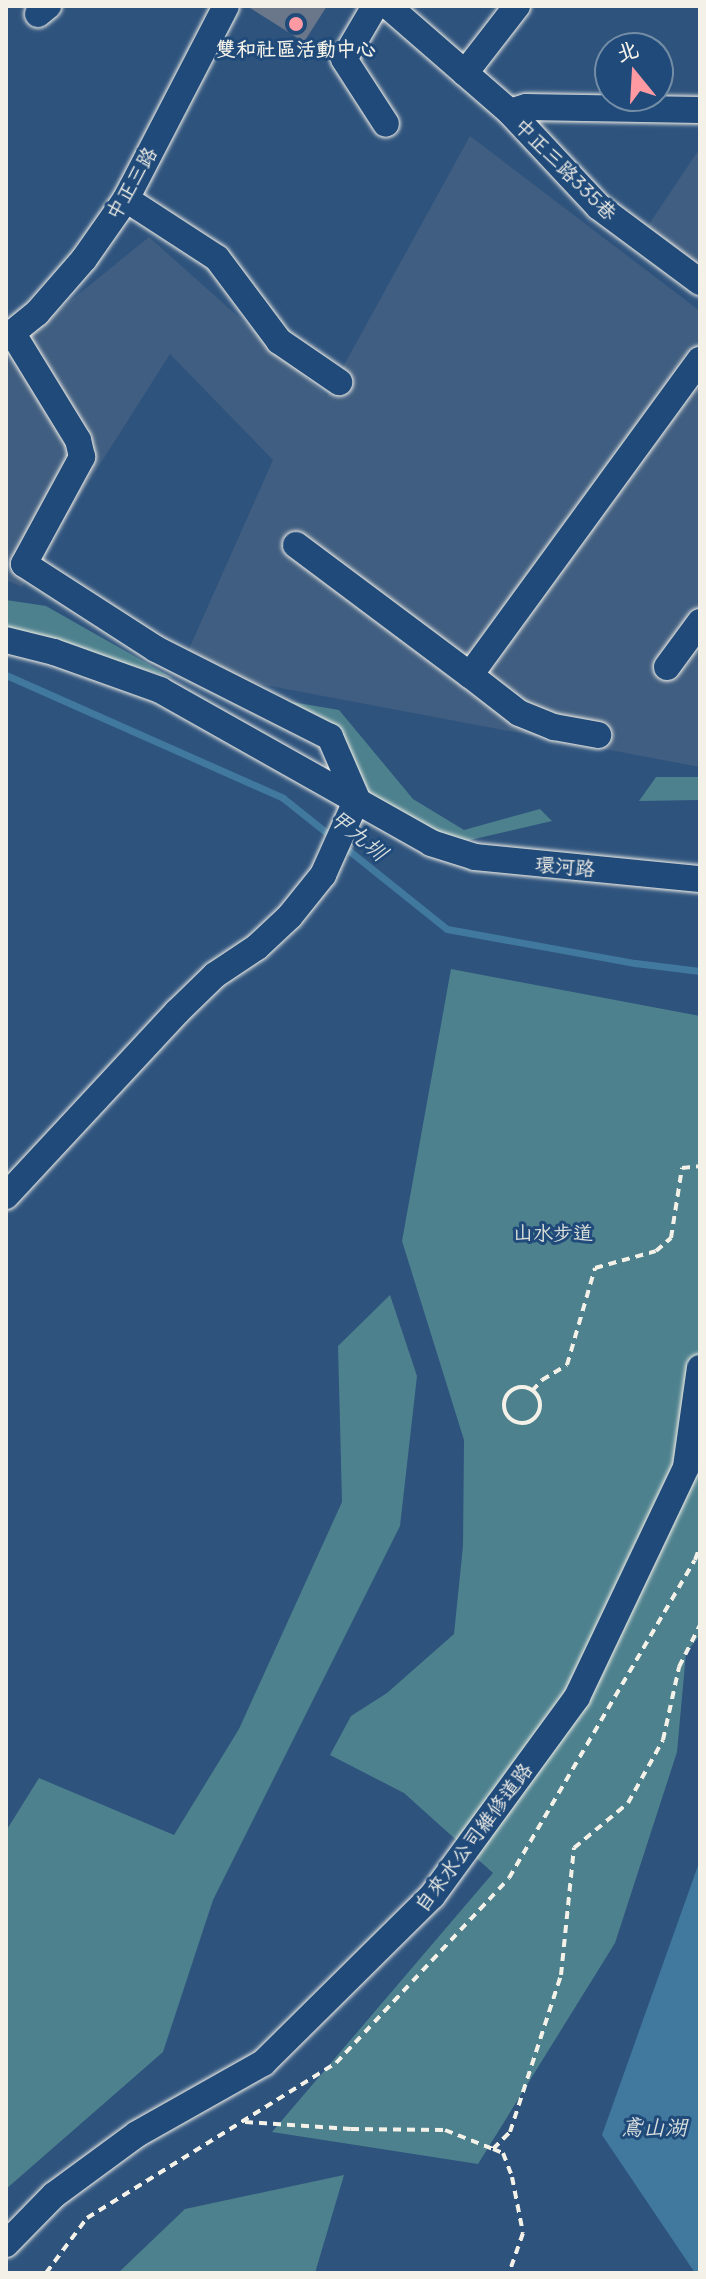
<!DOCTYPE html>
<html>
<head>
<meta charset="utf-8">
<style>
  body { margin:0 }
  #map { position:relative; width:706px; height:2279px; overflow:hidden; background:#2e537d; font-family:Delius,"LXGW WenKai TC",sans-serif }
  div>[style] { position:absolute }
  .built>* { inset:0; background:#405e81 }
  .green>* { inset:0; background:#4d818e }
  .water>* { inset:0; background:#41789d }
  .stream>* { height:7px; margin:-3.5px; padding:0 3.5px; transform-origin:3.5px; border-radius:3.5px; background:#41789d }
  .building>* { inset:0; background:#6a7689 }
  .path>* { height:4px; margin-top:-2px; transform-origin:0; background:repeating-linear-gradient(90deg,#f4f1e8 0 8px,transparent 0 14px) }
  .path>.ring { margin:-2px; padding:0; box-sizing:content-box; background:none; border:4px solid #f4f1e8; border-radius:50% }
  .roads { filter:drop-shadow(0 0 2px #f4f1e8) drop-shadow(0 0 2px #f4f1e8) }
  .minor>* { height:26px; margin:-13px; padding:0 13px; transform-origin:13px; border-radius:13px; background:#1f4a7a }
  .dots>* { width:22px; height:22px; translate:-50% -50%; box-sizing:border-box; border:4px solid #1f4a7a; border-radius:50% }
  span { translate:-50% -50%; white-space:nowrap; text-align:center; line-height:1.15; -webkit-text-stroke:6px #1f4a7a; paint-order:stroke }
  .poi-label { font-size:20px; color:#f4f1e8; font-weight:700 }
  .street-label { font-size:20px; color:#f4f1e8 }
  .park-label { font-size:20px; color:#dbe0da }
  .water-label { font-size:22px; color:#d9dfdd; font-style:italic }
  .frame { position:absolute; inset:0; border:8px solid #f4f1e8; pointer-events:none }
  .north { position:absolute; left:594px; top:32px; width:80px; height:80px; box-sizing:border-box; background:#1f4a7a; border:2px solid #748da6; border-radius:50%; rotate:342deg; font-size:22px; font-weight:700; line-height:32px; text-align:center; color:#f4f1e8 }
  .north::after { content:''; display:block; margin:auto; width:28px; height:36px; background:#ff9aa2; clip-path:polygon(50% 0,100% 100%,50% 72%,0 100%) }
</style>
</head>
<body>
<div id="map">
  <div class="built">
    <div style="clip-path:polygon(470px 136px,700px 311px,700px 767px,180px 669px,273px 460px,170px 354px,22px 587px,6px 580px,6px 353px,149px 237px,327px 396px)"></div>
    <div style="clip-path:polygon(700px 148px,700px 267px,647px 227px)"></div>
  </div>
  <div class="green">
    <div style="clip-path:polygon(6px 600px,46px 606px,173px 678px,6px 629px)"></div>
    <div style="clip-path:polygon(286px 701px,339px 710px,413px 799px,464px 830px,540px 809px,552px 821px,453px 844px,363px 794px)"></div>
    <div style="clip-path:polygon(656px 777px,700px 777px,700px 800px,639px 801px)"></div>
    <div style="clip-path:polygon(451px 969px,700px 1016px,700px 1635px,686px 1653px,677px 1752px,615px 1943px,478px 2164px,272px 2132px,493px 1873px,404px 1793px,330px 1755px,351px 1716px,387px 1693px,454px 1634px,463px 1546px,464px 1440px,402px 1241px)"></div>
    <div style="clip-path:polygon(390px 1295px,417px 1376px,400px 1526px,213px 1900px,163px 2052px,6px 2189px,6px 1831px,39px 1778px,174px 1835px,239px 1729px,342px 1502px,338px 1346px)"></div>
    <div style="clip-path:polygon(344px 2175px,315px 2273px,118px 2273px,185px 2209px)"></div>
  </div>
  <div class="water">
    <div style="clip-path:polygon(700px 1860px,700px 2273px,695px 2273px,602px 2135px)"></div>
  </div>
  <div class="stream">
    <div style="left:6px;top:675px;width:303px;rotate:23.9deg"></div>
    <div style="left:283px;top:798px;width:63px;rotate:38.5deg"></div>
    <div style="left:342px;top:845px;width:134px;rotate:38.7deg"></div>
    <div style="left:447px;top:929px;width:191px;rotate:10.3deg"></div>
    <div style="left:635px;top:963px;width:65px;rotate:7deg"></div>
  </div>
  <div class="building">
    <div style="clip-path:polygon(247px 6px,327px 6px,304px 42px)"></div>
  </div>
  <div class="path">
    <div class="ring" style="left:504px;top:1387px;width:32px;height:32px"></div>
    <div style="left:532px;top:1391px;width:15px;rotate:-48deg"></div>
    <div style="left:542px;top:1380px;width:29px;rotate:-31deg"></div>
    <div style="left:567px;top:1365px;width:101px;rotate:-73.9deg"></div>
    <div style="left:595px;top:1268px;width:63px;rotate:-15.6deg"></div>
    <div style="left:656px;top:1251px;width:20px;rotate:-41deg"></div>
    <div style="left:671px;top:1238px;width:71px;rotate:-81.1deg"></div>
    <div style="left:682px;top:1168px;width:18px;rotate:-6deg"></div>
    <div style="left:245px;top:2122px;width:106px;rotate:3.8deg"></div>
    <div style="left:351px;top:2129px;width:94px;rotate:0.6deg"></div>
    <div style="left:445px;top:2130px;width:52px;rotate:21.6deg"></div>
    <div style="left:493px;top:2149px;width:24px;rotate:-45deg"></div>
    <div style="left:510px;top:2132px;width:165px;rotate:-72deg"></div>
    <div style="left:561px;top:1975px;width:128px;rotate:-84.2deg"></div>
    <div style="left:574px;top:1848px;width:70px;rotate:-39.8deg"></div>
    <div style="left:628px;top:1803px;width:72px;rotate:-60.9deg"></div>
    <div style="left:663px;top:1740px;width:75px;rotate:-77.6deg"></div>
    <div style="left:679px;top:1667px;width:47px;rotate:-63.4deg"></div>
    <div style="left:493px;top:2149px;width:11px;rotate:22deg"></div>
    <div style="left:503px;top:2153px;width:26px;rotate:69deg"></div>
    <div style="left:512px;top:2177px;width:57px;rotate:78.9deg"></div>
    <div style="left:523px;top:2233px;width:42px;rotate:109.3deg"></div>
    <div style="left:46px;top:2273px;width:69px;rotate:-53.3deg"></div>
    <div style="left:87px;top:2218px;width:293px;rotate:-31.9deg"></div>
    <div style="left:336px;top:2063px;width:253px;rotate:-46.9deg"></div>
    <div style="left:509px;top:1878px;width:368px;rotate:-59.7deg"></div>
    <div style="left:695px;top:1560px;width:15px;rotate:-70deg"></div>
  </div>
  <div class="roads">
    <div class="minor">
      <div style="left:375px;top:6px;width:61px;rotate:120.3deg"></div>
      <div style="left:344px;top:59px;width:77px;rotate:57.1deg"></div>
      <div style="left:388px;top:6px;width:162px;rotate:41deg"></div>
      <div style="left:510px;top:112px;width:130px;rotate:46.9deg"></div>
      <div style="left:599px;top:207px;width:126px;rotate:36.6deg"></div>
      <div style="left:38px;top:14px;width:13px;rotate:-39deg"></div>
      <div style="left:465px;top:73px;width:85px;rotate:-52.2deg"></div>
      <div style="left:510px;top:112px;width:17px;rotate:-17deg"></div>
      <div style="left:526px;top:107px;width:174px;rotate:1deg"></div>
      <div style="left:126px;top:199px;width:108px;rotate:33deg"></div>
      <div style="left:217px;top:258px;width:104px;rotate:53.2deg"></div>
      <div style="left:279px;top:341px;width:73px;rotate:34.3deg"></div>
      <div style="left:6px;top:338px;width:40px;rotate:-39deg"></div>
      <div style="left:37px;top:313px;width:72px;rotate:-49deg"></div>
      <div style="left:84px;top:259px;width:73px;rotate:-55deg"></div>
      <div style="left:126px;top:199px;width:217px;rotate:-62.6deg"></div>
      <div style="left:296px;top:545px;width:217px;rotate:36.8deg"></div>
      <div style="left:470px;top:675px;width:390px;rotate:-53.9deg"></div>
      <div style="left:6px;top:640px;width:49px;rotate:14deg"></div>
      <div style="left:54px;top:652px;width:113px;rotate:19.7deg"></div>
      <div style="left:160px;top:690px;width:311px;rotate:29.4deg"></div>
      <div style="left:431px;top:843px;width:46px;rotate:17.7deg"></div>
      <div style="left:475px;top:857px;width:226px;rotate:5.6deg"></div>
      <div style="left:667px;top:667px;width:56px;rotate:-53.7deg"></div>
      <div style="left:470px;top:675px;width:62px;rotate:37.8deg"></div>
      <div style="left:519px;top:713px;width:38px;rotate:22deg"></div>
      <div style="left:554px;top:727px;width:45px;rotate:10.3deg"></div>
      <div style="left:6px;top:1196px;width:251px;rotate:-47.1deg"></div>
      <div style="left:177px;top:1012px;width:53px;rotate:-44.2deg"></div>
      <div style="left:215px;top:975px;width:50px;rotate:-33.7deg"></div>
      <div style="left:257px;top:947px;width:45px;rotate:-43.2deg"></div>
      <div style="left:290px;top:916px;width:53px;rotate:-51.2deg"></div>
      <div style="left:323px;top:875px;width:83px;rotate:-65.9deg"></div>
      <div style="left:357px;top:799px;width:68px;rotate:-113.5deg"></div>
      <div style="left:330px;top:737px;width:195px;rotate:-153.2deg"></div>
      <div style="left:156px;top:649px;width:157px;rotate:-147.2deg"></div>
      <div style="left:24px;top:564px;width:122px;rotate:-61.5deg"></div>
      <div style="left:82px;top:457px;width:17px;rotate:-103deg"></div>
      <div style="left:78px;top:440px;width:124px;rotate:-121.5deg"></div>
      <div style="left:6px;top:2244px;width:69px;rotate:-45.6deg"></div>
      <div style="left:54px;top:2195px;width:103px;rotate:-36.3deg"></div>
      <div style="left:137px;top:2134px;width:145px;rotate:-29.4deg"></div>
      <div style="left:263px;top:2063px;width:238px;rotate:-44.7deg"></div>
      <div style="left:432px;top:1896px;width:246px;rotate:-53.9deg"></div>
      <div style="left:577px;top:1697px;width:255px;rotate:-64.6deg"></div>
      <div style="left:686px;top:1467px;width:100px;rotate:-82deg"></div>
    </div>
  </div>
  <div class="dots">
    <div style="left:296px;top:24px;background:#ff9aa2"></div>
  </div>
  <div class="poi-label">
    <span style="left:296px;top:48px">雙和社區活動中心</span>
  </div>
  <div class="street-label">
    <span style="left:566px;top:169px;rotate:45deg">中正三路335巷</span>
    <span style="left:131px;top:183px;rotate:-60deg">中正三路</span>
    <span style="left:565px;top:866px;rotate:5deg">環河路</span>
    <span style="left:473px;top:1837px;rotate:-53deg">自來水公司維修道路</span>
  </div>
  <div class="park-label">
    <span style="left:553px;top:1232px">山水步道</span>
  </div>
  <div class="water-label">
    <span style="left:358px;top:835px;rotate:39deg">甲九圳</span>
    <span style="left:654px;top:2128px">鳶山湖</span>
  </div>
  <div class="frame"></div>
  <div class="north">北</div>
</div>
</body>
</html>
